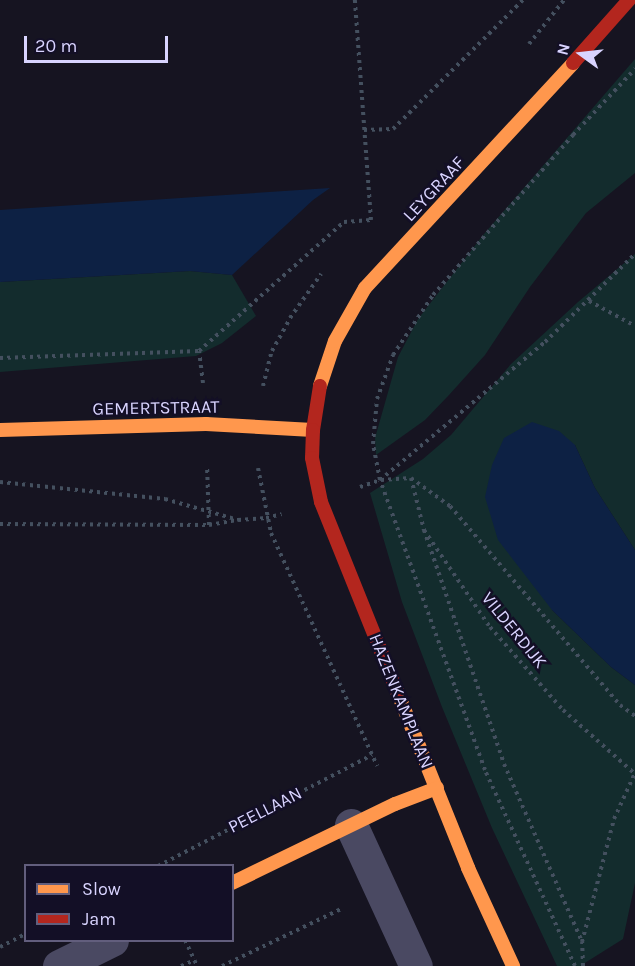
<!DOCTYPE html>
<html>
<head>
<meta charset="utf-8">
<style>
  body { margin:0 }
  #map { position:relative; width:635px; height:966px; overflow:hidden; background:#161421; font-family:Karla,sans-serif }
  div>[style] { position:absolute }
  .green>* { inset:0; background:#132c2d }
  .water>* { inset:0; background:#0d2144 }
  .path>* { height:4px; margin-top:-2px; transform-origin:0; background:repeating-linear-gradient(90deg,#44505f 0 3px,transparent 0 7.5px) }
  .street>* { height:33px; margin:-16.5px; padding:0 16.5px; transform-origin:16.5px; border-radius:16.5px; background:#4a4962 }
  .slow>* { height:14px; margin:-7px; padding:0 7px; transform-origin:7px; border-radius:7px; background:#ff974d }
  .jam>* { height:14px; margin:-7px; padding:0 7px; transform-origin:7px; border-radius:7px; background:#b3261e }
  span { translate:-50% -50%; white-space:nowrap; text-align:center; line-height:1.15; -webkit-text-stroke:5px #130f26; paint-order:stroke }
  .street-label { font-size:18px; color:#d9d4ff }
  .legend { position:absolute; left:24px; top:864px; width:210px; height:78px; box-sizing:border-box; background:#130f26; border:2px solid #625e7d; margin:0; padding:8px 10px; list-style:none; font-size:18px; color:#d9d4ff }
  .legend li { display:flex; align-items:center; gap:12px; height:30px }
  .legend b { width:30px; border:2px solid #625e7d }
  .north { position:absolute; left:551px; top:24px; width:60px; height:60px; -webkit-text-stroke:4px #130f26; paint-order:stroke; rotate:285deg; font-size:16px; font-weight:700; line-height:24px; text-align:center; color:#d9d4ff }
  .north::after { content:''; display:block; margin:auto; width:21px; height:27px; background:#d9d4ff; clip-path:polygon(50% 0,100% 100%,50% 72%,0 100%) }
  .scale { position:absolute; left:24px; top:36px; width:144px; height:27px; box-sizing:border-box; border:3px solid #d9d4ff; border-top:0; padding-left:8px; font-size:18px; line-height:21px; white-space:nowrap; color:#d9d4ff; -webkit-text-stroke:4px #130f26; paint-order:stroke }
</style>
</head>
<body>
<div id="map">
  <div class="green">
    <div style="clip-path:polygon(635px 59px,635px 173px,586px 213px,530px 287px,485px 355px,449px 395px,425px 420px,376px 455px,375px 438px,398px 357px,418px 319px,484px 234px)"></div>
    <div style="clip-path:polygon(635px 254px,635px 550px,595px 488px,575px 445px,552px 610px,611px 667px,635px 685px,635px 883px,623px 939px,580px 966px,557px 966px,492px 828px,442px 707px,402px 602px,370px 493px,423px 459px,451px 435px,511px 364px,578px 302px)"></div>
    <div style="clip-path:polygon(190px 271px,232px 275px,256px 316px,222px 343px,196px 356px,0 372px,0 282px)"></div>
  </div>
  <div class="water">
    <div style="clip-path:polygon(330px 188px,313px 200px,232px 275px,190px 271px,0 282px,0 210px)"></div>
    <div style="clip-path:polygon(532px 422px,559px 431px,575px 445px,595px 488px,635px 550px,635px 685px,611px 667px,552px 610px,498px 540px,485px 497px,492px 465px,504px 438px)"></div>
  </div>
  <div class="path">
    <div style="left:529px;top:44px;width:56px;rotate:-51.5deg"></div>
    <div style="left:364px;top:130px;width:29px;rotate:-2deg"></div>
    <div style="left:393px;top:129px;width:183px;rotate:-44.8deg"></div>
    <div style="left:589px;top:301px;width:52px;rotate:28.5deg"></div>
    <div style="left:0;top:358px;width:199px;rotate:-2deg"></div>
    <div style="left:203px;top:383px;width:32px;rotate:-97deg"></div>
    <div style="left:199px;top:351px;width:194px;rotate:-41.7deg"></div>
    <div style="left:344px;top:222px;width:27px;rotate:-4deg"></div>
    <div style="left:371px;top:220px;width:221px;rotate:-94.2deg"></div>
    <div style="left:263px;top:386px;width:36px;rotate:-76deg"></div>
    <div style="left:272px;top:351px;width:38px;rotate:-61deg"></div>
    <div style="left:290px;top:318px;width:54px;rotate:-54.8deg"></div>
    <div style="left:258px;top:468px;width:66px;rotate:78.7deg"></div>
    <div style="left:271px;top:533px;width:256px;rotate:65.5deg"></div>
    <div style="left:411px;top:478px;width:54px;rotate:76deg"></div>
    <div style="left:424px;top:530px;width:117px;rotate:55.8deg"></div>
    <div style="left:490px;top:627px;width:111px;rotate:48.7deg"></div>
    <div style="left:563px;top:710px;width:96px;rotate:41.6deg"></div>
    <div style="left:381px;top:480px;width:30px;rotate:-4deg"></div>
    <div style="left:411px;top:478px;width:48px;rotate:35.7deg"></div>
    <div style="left:450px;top:506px;width:262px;rotate:49.5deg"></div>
    <div style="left:620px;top:705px;width:19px;rotate:36deg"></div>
    <div style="left:0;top:482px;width:166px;rotate:5.9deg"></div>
    <div style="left:165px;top:499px;width:76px;rotate:16deg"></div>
    <div style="left:238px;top:520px;width:28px;rotate:-4deg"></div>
    <div style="left:266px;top:518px;width:16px;rotate:-14deg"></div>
    <div style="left:360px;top:487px;width:21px;rotate:-19deg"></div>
    <div style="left:380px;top:480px;width:215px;rotate:-39.9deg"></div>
    <div style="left:545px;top:342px;width:126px;rotate:-44.4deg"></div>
    <div style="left:0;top:524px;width:209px;rotate:0.3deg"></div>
    <div style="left:209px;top:525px;width:59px;rotate:-91.9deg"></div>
    <div style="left:209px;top:525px;width:28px;rotate:-10deg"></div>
    <div style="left:424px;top:530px;width:247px;rotate:71.1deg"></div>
    <div style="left:504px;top:764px;width:194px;rotate:66.3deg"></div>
    <div style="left:158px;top:866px;width:241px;rotate:-27.4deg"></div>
    <div style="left:185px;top:940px;width:29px;rotate:65deg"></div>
    <div style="left:0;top:947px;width:29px;rotate:-27deg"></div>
    <div style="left:181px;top:966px;width:15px;rotate:-23deg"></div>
    <div style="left:222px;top:966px;width:134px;rotate:-25.6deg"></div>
    <div style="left:575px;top:966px;width:216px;rotate:-114.7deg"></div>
    <div style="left:485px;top:770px;width:308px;rotate:-109.9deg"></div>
    <div style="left:380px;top:480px;width:37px;rotate:-101deg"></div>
    <div style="left:373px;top:444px;width:45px;rotate:-84.9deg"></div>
    <div style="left:377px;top:399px;width:47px;rotate:-70deg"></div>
    <div style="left:393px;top:355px;width:72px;rotate:-56.3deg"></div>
    <div style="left:433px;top:295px;width:213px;rotate:-48.8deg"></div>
    <div style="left:573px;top:135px;width:91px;rotate:-46.8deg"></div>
    <div style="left:583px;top:966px;width:24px;rotate:-92deg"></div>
    <div style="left:582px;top:942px;width:127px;rotate:-75.4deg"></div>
    <div style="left:614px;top:819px;width:51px;rotate:-65.5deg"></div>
  </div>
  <div class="street">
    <div style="left:351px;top:825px;width:155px;rotate:65.3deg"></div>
    <div style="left:59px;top:966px;width:59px;rotate:-26.1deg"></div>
  </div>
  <div class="slow">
    <div style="left:320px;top:386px;width:47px;rotate:-71.6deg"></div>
    <div style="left:335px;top:341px;width:61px;rotate:-60.5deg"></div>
    <div style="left:365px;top:288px;width:306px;rotate:-47.2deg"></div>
    <div style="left:0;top:430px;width:206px;rotate:-1.7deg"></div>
    <div style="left:206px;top:424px;width:107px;rotate:3.2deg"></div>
    <div style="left:397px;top:691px;width:191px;rotate:68.1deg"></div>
    <div style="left:468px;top:868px;width:108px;rotate:65.3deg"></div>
    <div style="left:232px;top:883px;width:181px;rotate:-25.9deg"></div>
    <div style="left:395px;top:804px;width:45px;rotate:-20.9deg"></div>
  </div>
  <div class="jam">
    <div style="left:573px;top:63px;width:84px;rotate:-48.4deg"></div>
    <div style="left:320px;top:386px;width:45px;rotate:99deg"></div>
    <div style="left:313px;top:430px;width:28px;rotate:92deg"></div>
    <div style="left:312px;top:458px;width:45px;rotate:78.4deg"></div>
    <div style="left:321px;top:502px;width:204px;rotate:68.1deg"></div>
  </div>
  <div class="street-label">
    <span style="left:434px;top:189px;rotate:-47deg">LEYGRAAF</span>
    <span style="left:156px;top:408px;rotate:-1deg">GEMERTSTRAAT</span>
    <span style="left:514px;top:630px;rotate:51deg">VILDERDIJK</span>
    <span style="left:401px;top:701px;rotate:68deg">HAZENKAMPLAAN</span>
    <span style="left:265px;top:810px;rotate:-27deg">PEELLAAN</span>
  </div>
  <ul class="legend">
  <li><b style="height:8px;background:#ff974d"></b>Slow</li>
  <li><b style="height:8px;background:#b3261e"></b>Jam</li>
  </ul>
  <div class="north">N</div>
  <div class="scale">20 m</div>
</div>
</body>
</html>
